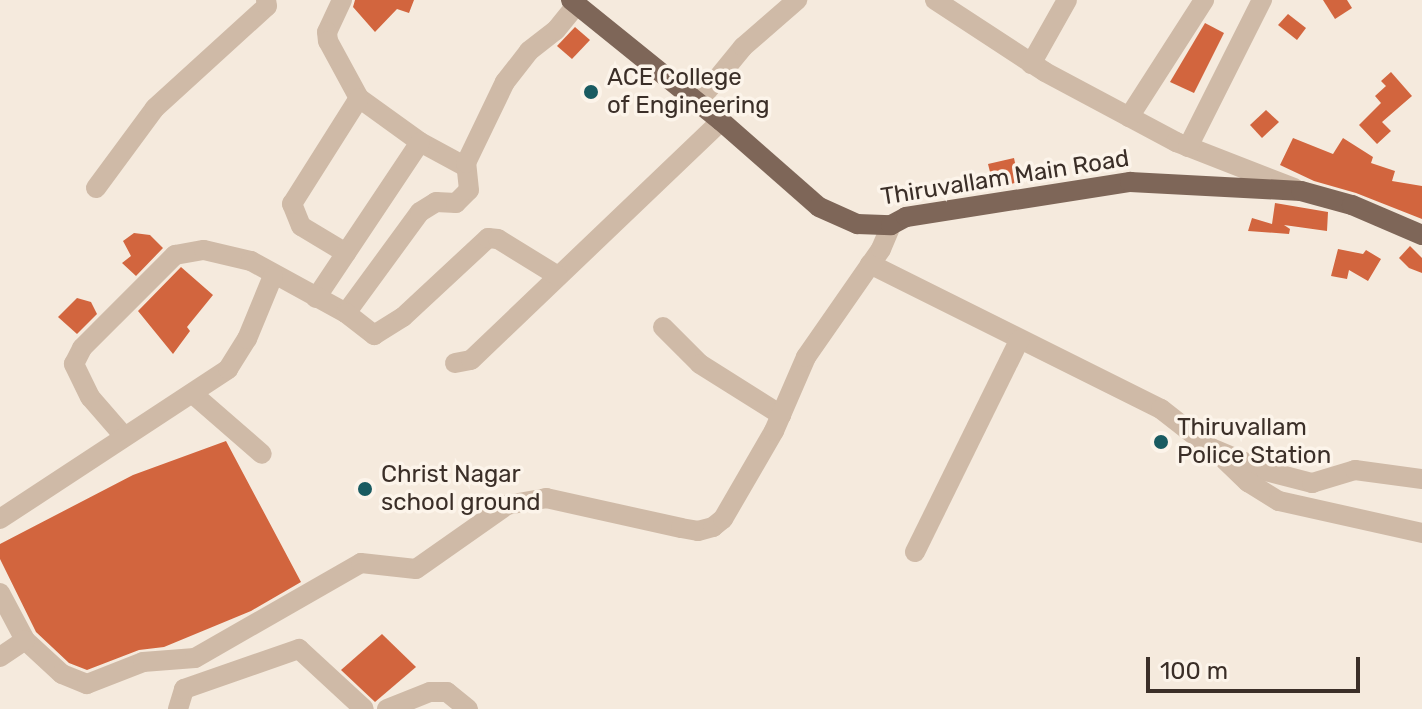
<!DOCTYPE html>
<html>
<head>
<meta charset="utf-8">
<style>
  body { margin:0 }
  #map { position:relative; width:1422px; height:709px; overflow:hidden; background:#f5eadd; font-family:Rubik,sans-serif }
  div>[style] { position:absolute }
  .building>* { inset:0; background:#d2653e }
  .minor>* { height:20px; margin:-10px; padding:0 10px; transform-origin:10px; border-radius:10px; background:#cfbaa7 }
  .major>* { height:20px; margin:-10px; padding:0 10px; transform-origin:10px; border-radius:10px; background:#7e6658 }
  .dots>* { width:22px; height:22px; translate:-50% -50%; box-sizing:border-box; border:4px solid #fcf4ea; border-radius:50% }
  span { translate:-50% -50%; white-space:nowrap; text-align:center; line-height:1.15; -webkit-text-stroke:7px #fcf4ea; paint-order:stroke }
  .poi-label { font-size:24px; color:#3b2f28 }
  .left { translate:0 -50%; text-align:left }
  .street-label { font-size:24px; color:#3b2f28 }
  .scale { position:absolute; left:1146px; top:657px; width:214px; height:36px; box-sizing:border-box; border:4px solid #3b2f28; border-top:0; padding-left:10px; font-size:24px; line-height:28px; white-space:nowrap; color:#3b2f28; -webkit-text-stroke:6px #fcf4ea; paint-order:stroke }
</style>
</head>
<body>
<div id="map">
  <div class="building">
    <div style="clip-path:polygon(355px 0,414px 0,409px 13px,397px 9px,375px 32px,353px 7px)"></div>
    <div style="clip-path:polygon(1323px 0,1347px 0,1352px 8px,1335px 19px)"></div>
    <div style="clip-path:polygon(1288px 14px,1306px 28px,1297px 40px,1278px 25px)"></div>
    <div style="clip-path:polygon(1205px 23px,1224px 33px,1194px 93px,1170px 82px)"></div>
    <div style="clip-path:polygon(575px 27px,590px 40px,572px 59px,557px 46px)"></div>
    <div style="clip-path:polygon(1391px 72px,1412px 96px,1382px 122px,1391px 131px,1377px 144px,1359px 125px,1381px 103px,1375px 96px,1386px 86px,1381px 81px)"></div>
    <div style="clip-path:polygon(1266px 110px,1279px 122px,1262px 138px,1250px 125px)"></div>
    <div style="clip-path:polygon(1293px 138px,1333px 154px,1343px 138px,1373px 157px,1371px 163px,1395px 171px,1392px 181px,1422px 186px,1422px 219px,1356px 193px,1314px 181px,1280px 165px)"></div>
    <div style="clip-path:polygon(1014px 158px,1019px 182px,994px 188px,988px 164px)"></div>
    <div style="clip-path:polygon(1275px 203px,1328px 212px,1327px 231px,1284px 225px,1290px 229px,1289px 234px,1248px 231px,1252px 218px,1272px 224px)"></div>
    <div style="clip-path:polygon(134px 233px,150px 235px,163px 248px,136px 276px,122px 263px,131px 256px,123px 241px)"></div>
    <div style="clip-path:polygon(1410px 246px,1422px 258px,1422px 273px,1409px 268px,1399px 258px)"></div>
    <div style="clip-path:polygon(1338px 249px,1363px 254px,1366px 250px,1381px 259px,1368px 281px,1349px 270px,1347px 279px,1331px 276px)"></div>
    <div style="clip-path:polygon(181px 267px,213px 295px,187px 327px,190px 331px,173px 354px,138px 311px)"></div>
    <div style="clip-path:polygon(77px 298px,91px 302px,97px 314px,77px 334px,58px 317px)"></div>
    <div style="clip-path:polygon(226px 441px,301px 582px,251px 611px,164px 647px,139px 650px,87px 670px,69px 663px,36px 632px,0 559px,0 544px,133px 475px)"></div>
    <div style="clip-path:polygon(382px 634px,416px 667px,375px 702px,341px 670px)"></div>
  </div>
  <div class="minor">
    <div style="left:342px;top:0;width:35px;rotate:115deg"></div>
    <div style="left:327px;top:32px;width:9px;rotate:84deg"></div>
    <div style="left:328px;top:41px;width:65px;rotate:61.5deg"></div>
    <div style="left:359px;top:98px;width:75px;rotate:35.8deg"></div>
    <div style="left:420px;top:142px;width:52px;rotate:28.5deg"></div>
    <div style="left:935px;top:0;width:131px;rotate:33.2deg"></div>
    <div style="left:1045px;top:72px;width:149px;rotate:28.1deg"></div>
    <div style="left:1176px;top:142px;width:127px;rotate:21.3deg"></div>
    <div style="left:1031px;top:64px;width:73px;rotate:-60.6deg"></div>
    <div style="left:698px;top:102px;width:71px;rotate:-50.7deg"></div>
    <div style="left:743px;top:47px;width:72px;rotate:-41deg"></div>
    <div style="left:1129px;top:117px;width:139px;rotate:-57.3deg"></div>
    <div style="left:1188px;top:147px;width:165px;rotate:-63.3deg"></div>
    <div style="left:96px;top:188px;width:99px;rotate:-53.6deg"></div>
    <div style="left:155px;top:108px;width:151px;rotate:-42.3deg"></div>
    <div style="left:267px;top:6px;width:6px;rotate:-99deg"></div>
    <div style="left:346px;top:253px;width:52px;rotate:-149deg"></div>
    <div style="left:301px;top:226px;width:24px;rotate:-112deg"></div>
    <div style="left:292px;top:204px;width:125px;rotate:-57.7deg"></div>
    <div style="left:870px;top:264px;width:325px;rotate:26.5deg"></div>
    <div style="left:1161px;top:409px;width:63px;rotate:38deg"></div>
    <div style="left:1211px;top:448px;width:60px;rotate:22.7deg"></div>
    <div style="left:1266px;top:471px;width:48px;rotate:14.6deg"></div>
    <div style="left:1312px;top:483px;width:45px;rotate:-16.8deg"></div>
    <div style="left:1355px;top:470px;width:68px;rotate:7.7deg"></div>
    <div style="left:316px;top:298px;width:187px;rotate:-56.3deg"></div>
    <div style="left:346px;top:313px;width:125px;rotate:-53.8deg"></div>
    <div style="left:420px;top:212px;width:19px;rotate:-32deg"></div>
    <div style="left:436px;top:202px;width:20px;rotate:3deg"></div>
    <div style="left:456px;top:203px;width:18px;rotate:-45deg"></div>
    <div style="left:469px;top:190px;width:27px;rotate:-96deg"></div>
    <div style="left:466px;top:163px;width:90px;rotate:-64.3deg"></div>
    <div style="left:505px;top:82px;width:39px;rotate:-52deg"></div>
    <div style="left:529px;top:51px;width:34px;rotate:-38deg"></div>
    <div style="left:556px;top:30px;width:33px;rotate:-51deg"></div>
    <div style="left:663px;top:327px;width:52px;rotate:45deg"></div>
    <div style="left:700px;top:364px;width:96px;rotate:32.2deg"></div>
    <div style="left:455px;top:363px;width:16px;rotate:-11deg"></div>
    <div style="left:471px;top:360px;width:346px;rotate:-43.7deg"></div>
    <div style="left:193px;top:394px;width:91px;rotate:41deg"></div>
    <div style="left:123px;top:435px;width:50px;rotate:-131deg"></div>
    <div style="left:90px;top:397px;width:37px;rotate:-116deg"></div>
    <div style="left:74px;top:364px;width:18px;rotate:-63deg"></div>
    <div style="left:82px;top:348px;width:132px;rotate:-45deg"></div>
    <div style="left:175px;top:255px;width:29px;rotate:-10deg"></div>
    <div style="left:204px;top:250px;width:48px;rotate:13.2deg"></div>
    <div style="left:251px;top:261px;width:108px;rotate:28.7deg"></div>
    <div style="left:346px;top:313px;width:36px;rotate:38deg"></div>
    <div style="left:374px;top:335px;width:34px;rotate:-32deg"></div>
    <div style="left:403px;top:317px;width:116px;rotate:-42.9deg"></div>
    <div style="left:488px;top:238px;width:10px;rotate:6deg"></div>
    <div style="left:498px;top:239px;width:70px;rotate:31.7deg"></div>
    <div style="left:1225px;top:460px;width:32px;rotate:44deg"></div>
    <div style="left:1248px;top:482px;width:36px;rotate:32deg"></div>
    <div style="left:1279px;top:501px;width:147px;rotate:12.6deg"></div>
    <div style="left:0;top:519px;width:273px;rotate:-33.3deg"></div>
    <div style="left:228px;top:369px;width:36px;rotate:-58deg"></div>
    <div style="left:247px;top:339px;width:68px;rotate:-67.6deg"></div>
    <div style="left:915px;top:552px;width:237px;rotate:-63.8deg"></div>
    <div style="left:0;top:593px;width:53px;rotate:62deg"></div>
    <div style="left:25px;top:640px;width:50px;rotate:42.6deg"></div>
    <div style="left:62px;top:674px;width:27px;rotate:22deg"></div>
    <div style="left:87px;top:684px;width:60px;rotate:-21.4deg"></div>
    <div style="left:143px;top:662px;width:52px;rotate:-4.4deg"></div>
    <div style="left:195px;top:658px;width:191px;rotate:-29.8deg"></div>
    <div style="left:361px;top:563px;width:55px;rotate:6.2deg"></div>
    <div style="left:416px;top:569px;width:111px;rotate:-35.1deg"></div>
    <div style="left:507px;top:505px;width:40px;rotate:-10deg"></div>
    <div style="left:546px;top:498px;width:138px;rotate:12.5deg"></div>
    <div style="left:681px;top:528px;width:17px;rotate:10deg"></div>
    <div style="left:698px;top:531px;width:16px;rotate:-15deg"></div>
    <div style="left:713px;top:527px;width:13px;rotate:-39deg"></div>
    <div style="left:723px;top:519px;width:102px;rotate:-59.9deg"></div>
    <div style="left:774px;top:431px;width:81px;rotate:-66.6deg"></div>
    <div style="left:806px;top:357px;width:131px;rotate:-55.2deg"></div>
    <div style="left:881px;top:249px;width:26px;rotate:-67deg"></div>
    <div style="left:0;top:657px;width:30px;rotate:-34deg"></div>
    <div style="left:178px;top:709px;width:21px;rotate:-73deg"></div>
    <div style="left:184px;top:689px;width:122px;rotate:-19.2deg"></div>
    <div style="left:299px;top:649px;width:88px;rotate:42.7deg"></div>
    <div style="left:387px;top:709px;width:46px;rotate:-21.6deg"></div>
    <div style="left:430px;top:692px;width:17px"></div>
    <div style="left:447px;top:692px;width:27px;rotate:39deg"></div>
  </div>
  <div class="major">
    <div style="left:571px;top:0;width:193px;rotate:38.9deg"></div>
    <div style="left:721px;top:121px;width:130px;rotate:41.3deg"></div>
    <div style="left:819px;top:207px;width:42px;rotate:24.1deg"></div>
    <div style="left:857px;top:224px;width:34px;rotate:2deg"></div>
    <div style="left:891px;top:225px;width:17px;rotate:-28deg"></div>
    <div style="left:906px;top:217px;width:227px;rotate:-8.9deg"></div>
    <div style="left:1130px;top:182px;width:171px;rotate:3deg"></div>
    <div style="left:1301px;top:191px;width:53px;rotate:15.4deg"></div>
    <div style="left:1352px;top:205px;width:76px;rotate:23.2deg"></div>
  </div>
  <div class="dots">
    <div style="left:591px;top:92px;background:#195b61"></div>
    <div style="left:1161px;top:442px;background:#195b61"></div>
    <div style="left:365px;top:489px;background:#195b61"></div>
  </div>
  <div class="poi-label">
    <span class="left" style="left:607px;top:92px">ACE College<br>of Engineering</span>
    <span class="left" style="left:1177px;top:442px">Thiruvallam<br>Police Station</span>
    <span class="left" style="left:381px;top:489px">Christ Nagar<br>school ground</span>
  </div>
  <div class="street-label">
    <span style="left:1005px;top:178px;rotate:-9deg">Thiruvallam Main Road</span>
  </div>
  <div class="scale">100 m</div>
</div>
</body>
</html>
